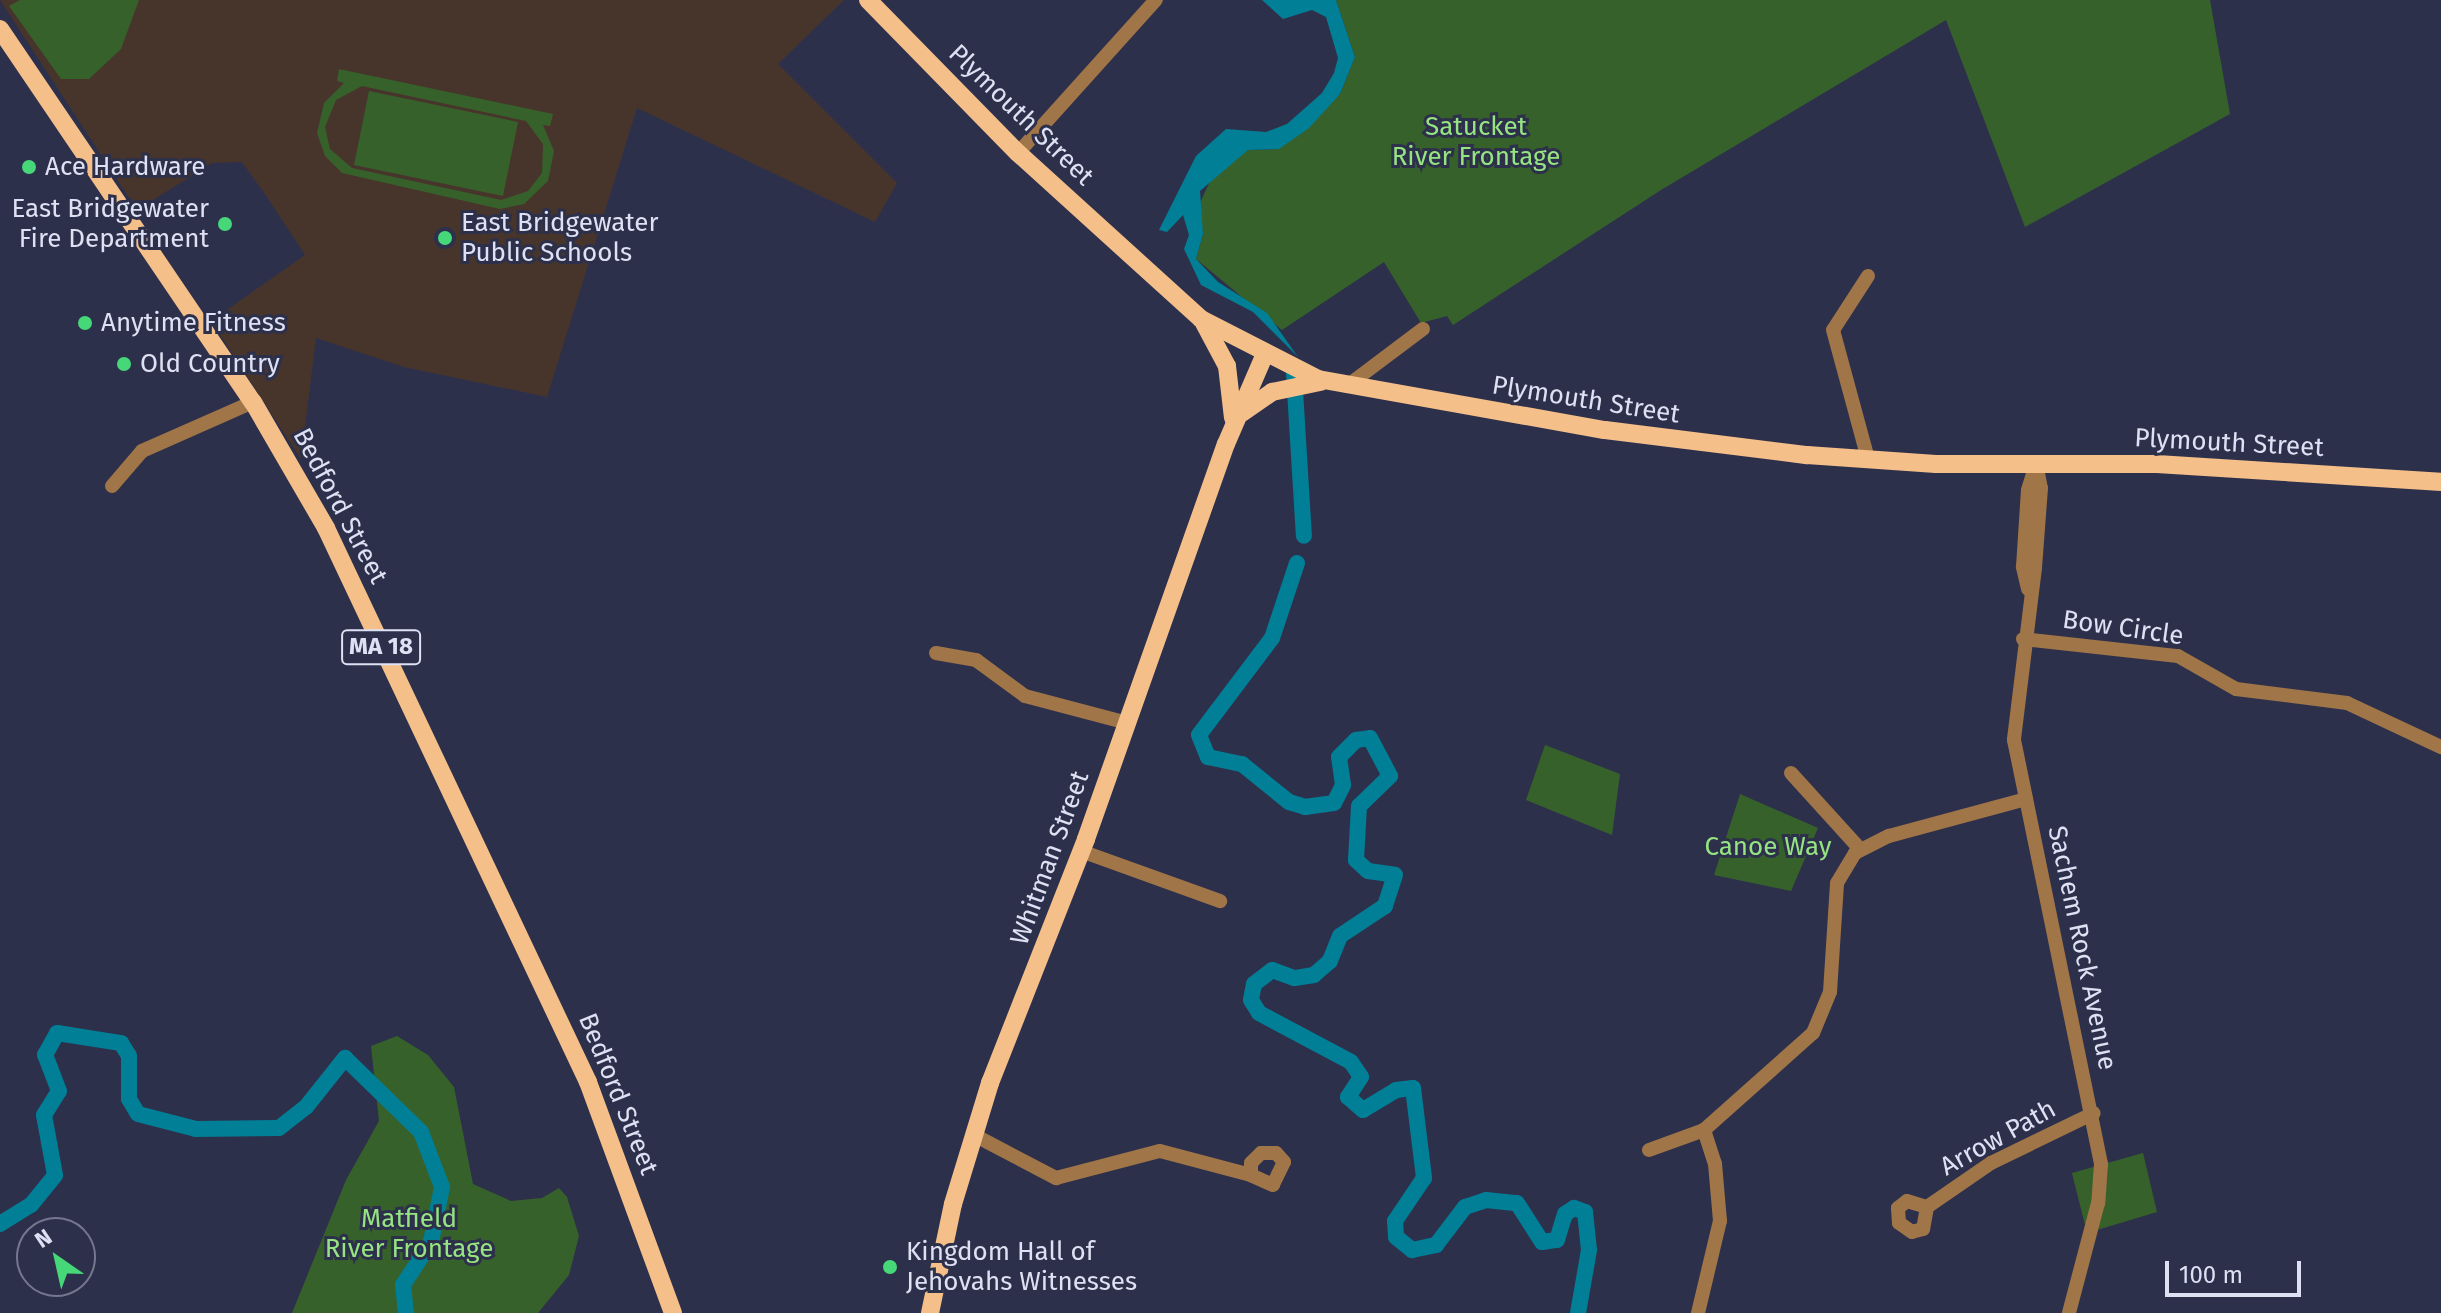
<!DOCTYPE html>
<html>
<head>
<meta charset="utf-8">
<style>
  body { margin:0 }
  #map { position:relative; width:2441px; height:1313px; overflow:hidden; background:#2d304b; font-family:"Fira Sans",sans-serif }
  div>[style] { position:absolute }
  .education>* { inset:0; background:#47352c }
  .green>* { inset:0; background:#37612b }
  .water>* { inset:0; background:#017f97 }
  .river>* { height:16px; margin:-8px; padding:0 8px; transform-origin:8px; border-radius:8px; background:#017f97 }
  .minor>* { height:14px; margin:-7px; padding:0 7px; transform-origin:7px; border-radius:7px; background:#a07548 }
  .major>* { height:18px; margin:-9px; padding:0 9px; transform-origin:9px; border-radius:9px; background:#f5bf8a }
  .dots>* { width:22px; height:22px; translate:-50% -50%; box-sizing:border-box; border:4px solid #2d304b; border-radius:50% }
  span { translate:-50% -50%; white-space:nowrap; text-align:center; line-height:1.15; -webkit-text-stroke:6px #2d304b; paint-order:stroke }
  .shield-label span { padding:2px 6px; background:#2d304b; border:2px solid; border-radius:6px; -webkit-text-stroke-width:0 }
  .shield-label { font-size:24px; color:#dee1f3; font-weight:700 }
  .street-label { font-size:26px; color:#dee1f3 }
  .park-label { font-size:26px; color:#96e481 }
  .poi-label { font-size:26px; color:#dee1f3 }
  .left { translate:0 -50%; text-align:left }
  .right { translate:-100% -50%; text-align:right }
  .north { position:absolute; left:16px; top:1217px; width:80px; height:80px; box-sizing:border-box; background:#2d304b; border:2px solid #74778e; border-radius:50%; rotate:326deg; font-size:22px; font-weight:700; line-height:32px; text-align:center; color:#dee1f3 }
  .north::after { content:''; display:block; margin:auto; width:28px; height:36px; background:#46d779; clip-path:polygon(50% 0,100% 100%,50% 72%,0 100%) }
  .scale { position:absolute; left:2165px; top:1261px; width:136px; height:36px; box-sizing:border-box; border:4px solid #dee1f3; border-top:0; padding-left:10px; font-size:24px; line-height:28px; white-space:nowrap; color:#dee1f3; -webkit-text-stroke:6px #2d304b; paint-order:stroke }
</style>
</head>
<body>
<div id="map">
  <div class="education">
    <div style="clip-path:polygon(0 0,844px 0,778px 64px,897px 183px,875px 222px,637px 108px,547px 397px,404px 367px,316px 338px,301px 459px,211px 321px,305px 255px,269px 200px,242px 162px,212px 163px,137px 210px)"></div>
  </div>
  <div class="green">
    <div style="clip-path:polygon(20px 0,139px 0,121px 49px,89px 79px,61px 79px,9px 6px)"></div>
    <div style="clip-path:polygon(1336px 0,2210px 0,2230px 114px,2025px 227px,1946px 20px,1661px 190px,1453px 325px,1447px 316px,1421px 323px,1384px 262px,1282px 330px,1196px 259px,1203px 234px,1198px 207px,1213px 175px,1248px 150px,1279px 149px,1340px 94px,1355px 57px)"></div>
    <div style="clip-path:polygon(evenodd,339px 69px,553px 114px,550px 126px,543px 125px,554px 151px,548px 181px,524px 204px,500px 209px,342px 173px,325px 156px,317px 133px,324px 103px,344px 83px,337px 81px,339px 69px,362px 86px,526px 121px,543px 144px,542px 173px,528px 191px,501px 200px,352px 168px,330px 149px,325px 127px,336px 100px,362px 86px)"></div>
    <div style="clip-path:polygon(369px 91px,518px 122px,503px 196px,354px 165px)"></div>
    <div style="clip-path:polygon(1545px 745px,1620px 774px,1612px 835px,1526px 800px)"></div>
    <div style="clip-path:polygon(1740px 794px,1818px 828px,1791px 891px,1714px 875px)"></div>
    <div style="clip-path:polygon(397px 1036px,428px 1055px,454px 1087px,473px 1184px,511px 1201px,542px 1198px,559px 1188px,567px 1197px,579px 1236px,569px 1275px,538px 1313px,292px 1313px,346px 1180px,379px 1121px,371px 1046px)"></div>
    <div style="clip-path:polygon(2143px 1153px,2157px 1212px,2087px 1233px,2072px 1173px)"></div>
  </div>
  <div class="water">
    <div style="clip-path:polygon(1262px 0,1336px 0,1355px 57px,1340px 94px,1309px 128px,1279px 149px,1248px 150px,1200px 191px,1203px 234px,1196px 259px,1218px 282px,1267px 313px,1298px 357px,1253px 312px,1201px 285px,1184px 249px,1189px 235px,1183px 215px,1167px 232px,1159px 230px,1196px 156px,1226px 129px,1266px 132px,1287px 124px,1322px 93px,1334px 73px,1338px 58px,1326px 17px,1312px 10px,1283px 19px)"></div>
  </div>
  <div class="river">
    <div style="left:1294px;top:374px;width:162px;rotate:86.5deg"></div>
    <div style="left:1297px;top:563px;width:79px;rotate:108.4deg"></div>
    <div style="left:1272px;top:638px;width:121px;rotate:127deg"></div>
    <div style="left:1199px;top:735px;width:24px;rotate:68deg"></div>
    <div style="left:1208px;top:757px;width:35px;rotate:12deg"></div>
    <div style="left:1242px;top:764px;width:60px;rotate:39deg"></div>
    <div style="left:1289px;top:802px;width:17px;rotate:17deg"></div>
    <div style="left:1305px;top:807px;width:29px;rotate:-8deg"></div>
    <div style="left:1334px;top:803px;width:20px;rotate:-63deg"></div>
    <div style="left:1343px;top:785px;width:28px;rotate:-98deg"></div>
    <div style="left:1339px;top:757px;width:24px;rotate:-45deg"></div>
    <div style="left:1356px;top:740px;width:14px;rotate:-8deg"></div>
    <div style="left:1370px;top:738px;width:43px;rotate:62.2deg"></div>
    <div style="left:1390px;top:776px;width:43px;rotate:135.9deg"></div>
    <div style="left:1359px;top:806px;width:54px;rotate:93.2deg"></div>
    <div style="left:1356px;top:860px;width:16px;rotate:43deg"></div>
    <div style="left:1368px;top:871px;width:27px;rotate:8deg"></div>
    <div style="left:1395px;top:875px;width:33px;rotate:108deg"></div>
    <div style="left:1385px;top:906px;width:54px;rotate:146.3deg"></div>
    <div style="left:1340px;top:936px;width:27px;rotate:112deg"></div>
    <div style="left:1330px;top:961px;width:21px;rotate:139deg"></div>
    <div style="left:1314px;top:975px;width:20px;rotate:171deg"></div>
    <div style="left:1294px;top:978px;width:23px;rotate:-160deg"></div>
    <div style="left:1272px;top:970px;width:23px;rotate:142deg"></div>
    <div style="left:1254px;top:984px;width:16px;rotate:101deg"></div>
    <div style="left:1251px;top:1000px;width:15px;rotate:58deg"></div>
    <div style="left:1259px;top:1013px;width:104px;rotate:28deg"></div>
    <div style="left:1351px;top:1062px;width:18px;rotate:56deg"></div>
    <div style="left:1361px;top:1077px;width:24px;rotate:123deg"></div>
    <div style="left:1348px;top:1097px;width:20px;rotate:41deg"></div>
    <div style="left:1363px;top:1110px;width:39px;rotate:-31deg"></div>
    <div style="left:1396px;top:1090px;width:17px;rotate:-7deg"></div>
    <div style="left:1413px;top:1088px;width:91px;rotate:83deg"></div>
    <div style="left:1424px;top:1178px;width:52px;rotate:124deg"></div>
    <div style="left:1395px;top:1221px;width:16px;rotate:86deg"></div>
    <div style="left:1396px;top:1237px;width:21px;rotate:39deg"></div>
    <div style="left:1412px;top:1250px;width:25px;rotate:-12deg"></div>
    <div style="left:1436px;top:1245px;width:48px;rotate:-52.7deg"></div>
    <div style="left:1465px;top:1207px;width:22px;rotate:-18deg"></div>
    <div style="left:1486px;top:1200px;width:31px;rotate:6deg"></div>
    <div style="left:1517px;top:1203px;width:46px;rotate:57.3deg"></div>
    <div style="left:1542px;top:1242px;width:15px;rotate:-8deg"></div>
    <div style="left:1557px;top:1240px;width:27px;rotate:-73deg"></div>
    <div style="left:1565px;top:1214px;width:11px;rotate:-34deg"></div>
    <div style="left:1574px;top:1208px;width:12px;rotate:20deg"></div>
    <div style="left:1585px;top:1212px;width:38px;rotate:84deg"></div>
    <div style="left:1589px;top:1250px;width:64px;rotate:99.9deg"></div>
    <div style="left:0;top:1224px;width:36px;rotate:-32deg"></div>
    <div style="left:31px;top:1205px;width:38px;rotate:-51deg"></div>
    <div style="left:55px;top:1175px;width:61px;rotate:-100.4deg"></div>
    <div style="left:44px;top:1115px;width:28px;rotate:-58deg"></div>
    <div style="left:59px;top:1091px;width:39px;rotate:-111deg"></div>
    <div style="left:45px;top:1055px;width:25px;rotate:-61deg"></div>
    <div style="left:57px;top:1033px;width:65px;rotate:8.9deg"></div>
    <div style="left:121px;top:1043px;width:15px;rotate:58deg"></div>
    <div style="left:129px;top:1056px;width:43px;rotate:90deg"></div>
    <div style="left:129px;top:1099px;width:17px;rotate:59deg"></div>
    <div style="left:138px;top:1114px;width:60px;rotate:14.5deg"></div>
    <div style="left:196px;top:1129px;width:83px;rotate:-0.7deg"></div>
    <div style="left:279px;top:1128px;width:34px;rotate:-38deg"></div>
    <div style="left:306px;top:1107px;width:63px;rotate:-51.5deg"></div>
    <div style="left:345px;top:1058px;width:106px;rotate:44.2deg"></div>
    <div style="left:421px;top:1132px;width:59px;rotate:69.1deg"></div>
    <div style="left:442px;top:1187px;width:56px;rotate:101.3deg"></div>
    <div style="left:431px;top:1242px;width:51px;rotate:123.1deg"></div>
    <div style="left:403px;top:1285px;width:28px;rotate:84deg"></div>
  </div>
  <div class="minor">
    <div style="left:1018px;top:153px;width:206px;rotate:-48deg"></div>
    <div style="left:1868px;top:276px;width:64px;rotate:122.9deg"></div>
    <div style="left:1833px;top:330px;width:134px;rotate:74.8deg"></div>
    <div style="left:1347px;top:386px;width:95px;rotate:-36.9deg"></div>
    <div style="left:2036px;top:463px;width:25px;rotate:79deg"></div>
    <div style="left:2041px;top:488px;width:80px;rotate:94.3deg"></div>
    <div style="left:2035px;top:568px;width:173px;rotate:97deg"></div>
    <div style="left:2014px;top:740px;width:433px;rotate:78.4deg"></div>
    <div style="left:2101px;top:1164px;width:39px;rotate:94deg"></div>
    <div style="left:2098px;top:1203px;width:114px;rotate:104.8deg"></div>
    <div style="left:112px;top:486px;width:46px;rotate:-49.4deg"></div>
    <div style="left:142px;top:451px;width:121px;rotate:-23.8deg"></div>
    <div style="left:2028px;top:589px;width:23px;rotate:-103deg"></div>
    <div style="left:2023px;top:567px;width:77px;rotate:-86.3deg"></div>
    <div style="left:2028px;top:490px;width:27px;rotate:-73deg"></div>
    <div style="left:2023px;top:639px;width:156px;rotate:6.3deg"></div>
    <div style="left:2178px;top:656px;width:67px;rotate:29.6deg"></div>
    <div style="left:2236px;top:689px;width:112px;rotate:7.2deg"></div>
    <div style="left:2347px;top:703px;width:104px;rotate:25.1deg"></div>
    <div style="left:936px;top:653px;width:41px;rotate:9.9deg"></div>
    <div style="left:976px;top:660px;width:61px;rotate:36.3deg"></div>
    <div style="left:1025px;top:696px;width:106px;rotate:14.8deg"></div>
    <div style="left:1791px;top:773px;width:103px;rotate:47.8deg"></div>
    <div style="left:1081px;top:851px;width:148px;rotate:19.8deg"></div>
    <div style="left:974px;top:1135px;width:93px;rotate:27.7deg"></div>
    <div style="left:1056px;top:1178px;width:107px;rotate:-14.6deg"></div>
    <div style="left:1160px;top:1151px;width:94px;rotate:14.8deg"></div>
    <div style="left:1251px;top:1175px;width:12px;rotate:-90deg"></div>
    <div style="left:1251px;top:1163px;width:14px;rotate:-45deg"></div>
    <div style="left:1261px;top:1153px;width:15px"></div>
    <div style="left:1276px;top:1153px;width:12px;rotate:48deg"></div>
    <div style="left:1284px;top:1162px;width:25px;rotate:116deg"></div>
    <div style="left:1273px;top:1185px;width:24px;rotate:-156deg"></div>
    <div style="left:1649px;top:1150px;width:59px;rotate:-20deg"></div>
    <div style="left:1704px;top:1130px;width:146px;rotate:-41.7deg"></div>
    <div style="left:1813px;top:1033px;width:44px;rotate:-67.5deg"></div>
    <div style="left:1830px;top:992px;width:109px;rotate:-86.3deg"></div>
    <div style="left:1837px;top:883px;width:35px;rotate:-59deg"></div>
    <div style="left:1855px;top:853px;width:38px;rotate:-27deg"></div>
    <div style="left:1889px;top:836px;width:142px;rotate:-15.1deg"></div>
    <div style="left:1927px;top:1207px;width:22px;rotate:100deg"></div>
    <div style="left:1923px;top:1229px;width:11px;rotate:165deg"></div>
    <div style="left:1912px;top:1232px;width:16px;rotate:-145deg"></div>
    <div style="left:1899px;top:1223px;width:15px;rotate:-94deg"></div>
    <div style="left:1898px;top:1208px;width:11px;rotate:-38deg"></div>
    <div style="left:1907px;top:1201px;width:21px;rotate:17deg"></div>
    <div style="left:1927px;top:1207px;width:78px;rotate:-34.5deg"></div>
    <div style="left:1991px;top:1163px;width:114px;rotate:-25.9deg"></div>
    <div style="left:1698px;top:1313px;width:95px;rotate:-76.6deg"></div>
    <div style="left:1720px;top:1221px;width:57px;rotate:-95deg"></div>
    <div style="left:1715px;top:1164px;width:36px;rotate:-108deg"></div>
  </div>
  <div class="major">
    <div style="left:868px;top:0;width:214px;rotate:45.6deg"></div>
    <div style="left:1018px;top:153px;width:247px;rotate:42.2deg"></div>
    <div style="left:1201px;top:319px;width:131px;rotate:27.1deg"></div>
    <div style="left:1318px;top:379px;width:291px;rotate:10.1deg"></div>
    <div style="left:1605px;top:430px;width:204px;rotate:7.1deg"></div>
    <div style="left:1807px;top:455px;width:129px;rotate:4deg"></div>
    <div style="left:1936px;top:464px;width:221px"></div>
    <div style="left:2157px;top:464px;width:285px;rotate:3.6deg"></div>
    <div style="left:0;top:29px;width:451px;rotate:55.9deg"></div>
    <div style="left:253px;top:402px;width:146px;rotate:59.9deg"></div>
    <div style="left:326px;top:528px;width:613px;rotate:64.69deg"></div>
    <div style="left:588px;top:1082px;width:246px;rotate:69.8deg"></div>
    <div style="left:1204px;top:323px;width:49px;rotate:61.9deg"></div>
    <div style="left:1227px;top:366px;width:52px;rotate:83.4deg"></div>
    <div style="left:1242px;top:413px;width:37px;rotate:-35deg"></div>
    <div style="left:1272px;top:392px;width:49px;rotate:-11.8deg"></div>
    <div style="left:930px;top:1313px;width:111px;rotate:-78.1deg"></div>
    <div style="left:953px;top:1204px;width:127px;rotate:-73deg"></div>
    <div style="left:990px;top:1083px;width:262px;rotate:-68.5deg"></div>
    <div style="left:1086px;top:839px;width:419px;rotate:-70.5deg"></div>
    <div style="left:1226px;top:444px;width:96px;rotate:-66.6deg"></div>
  </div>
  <div class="dots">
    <div style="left:29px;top:167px;background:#46d779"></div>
    <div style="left:225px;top:224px;background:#46d779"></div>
    <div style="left:445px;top:238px;background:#46d779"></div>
    <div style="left:85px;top:323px;background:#46d779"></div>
    <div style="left:124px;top:364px;background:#46d779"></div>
    <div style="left:890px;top:1267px;background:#46d779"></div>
  </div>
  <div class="shield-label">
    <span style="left:381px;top:647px">MA 18</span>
  </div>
  <div class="street-label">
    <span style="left:1021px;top:115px;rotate:44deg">Plymouth Street</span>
    <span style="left:1586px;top:400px;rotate:9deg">Plymouth Street</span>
    <span style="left:2229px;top:443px;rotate:3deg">Plymouth Street</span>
    <span style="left:340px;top:506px;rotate:62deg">Bedford Street</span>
    <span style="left:2123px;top:628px;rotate:8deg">Bow Circle</span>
    <span style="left:1050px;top:858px;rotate:-70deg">Whitman Street</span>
    <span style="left:2082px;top:948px;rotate:78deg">Sachem Rock Avenue</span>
    <span style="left:618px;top:1094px;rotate:68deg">Bedford Street</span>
    <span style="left:1998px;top:1138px;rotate:-29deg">Arrow Path</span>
  </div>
  <div class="park-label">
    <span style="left:1476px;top:142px">Satucket<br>River Frontage</span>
    <span style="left:1768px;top:847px">Canoe Way</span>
    <span style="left:409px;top:1234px">Matfield<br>River Frontage</span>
  </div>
  <div class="poi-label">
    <span class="left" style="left:45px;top:167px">Ace Hardware</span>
    <span class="right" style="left:209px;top:224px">East Bridgewater<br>Fire Department</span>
    <span class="left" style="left:461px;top:238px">East Bridgewater<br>Public Schools</span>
    <span class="left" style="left:101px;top:323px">Anytime Fitness</span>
    <span class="left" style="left:140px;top:364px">Old Country</span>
    <span class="left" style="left:906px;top:1267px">Kingdom Hall of<br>Jehovahs Witnesses</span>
  </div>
  <div class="north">N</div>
  <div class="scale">100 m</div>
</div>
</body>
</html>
